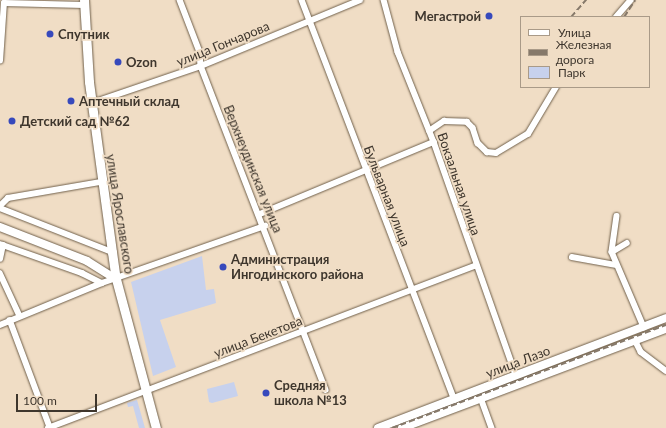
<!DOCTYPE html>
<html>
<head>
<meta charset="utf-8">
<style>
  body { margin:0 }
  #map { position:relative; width:666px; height:428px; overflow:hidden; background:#f0ddc5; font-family:Lato,sans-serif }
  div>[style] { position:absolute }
  .green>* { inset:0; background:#c7d1ed }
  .roads { filter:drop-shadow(0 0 1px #70604b) drop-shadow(0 0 1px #70604b) }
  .street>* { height:5.5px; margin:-2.75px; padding:0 2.75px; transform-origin:2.75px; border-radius:2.75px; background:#fff }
  .secondary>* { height:8px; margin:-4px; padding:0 4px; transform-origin:4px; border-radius:4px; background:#fff }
  .primary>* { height:9px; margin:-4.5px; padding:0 4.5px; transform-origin:4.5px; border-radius:4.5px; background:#fff }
  .rail>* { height:1.5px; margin-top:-0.75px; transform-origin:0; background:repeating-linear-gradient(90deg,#86796a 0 6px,transparent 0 9px) }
  .dots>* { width:11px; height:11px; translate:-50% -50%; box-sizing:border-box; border:2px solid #f0ddc5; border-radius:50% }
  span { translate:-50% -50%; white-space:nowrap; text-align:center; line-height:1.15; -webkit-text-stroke:3.5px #f0ddc5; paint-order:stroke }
  .poi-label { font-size:13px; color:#3e362d; font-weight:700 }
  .right { translate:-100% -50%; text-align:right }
  .left { translate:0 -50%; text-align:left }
  .street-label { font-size:13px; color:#3e362d }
  .legend { position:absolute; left:520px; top:16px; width:130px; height:72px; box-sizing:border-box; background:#f0ddc5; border:1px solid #a99a88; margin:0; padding:5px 7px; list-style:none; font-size:12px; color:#3e362d }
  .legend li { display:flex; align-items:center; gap:8px; height:20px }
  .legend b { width:20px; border:1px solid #a99a88 }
  .scale { position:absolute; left:16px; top:394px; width:81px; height:18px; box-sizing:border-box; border:2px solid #3e362d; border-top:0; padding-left:5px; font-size:12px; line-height:14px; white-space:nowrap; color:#3e362d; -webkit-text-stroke:3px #f0ddc5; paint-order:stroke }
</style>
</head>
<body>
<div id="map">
  <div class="green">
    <div style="clip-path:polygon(202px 256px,206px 290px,214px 289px,216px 303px,160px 320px,176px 367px,153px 376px,131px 282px)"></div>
    <div style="clip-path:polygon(234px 382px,238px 396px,212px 403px,209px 402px,207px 389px)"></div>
    <div style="clip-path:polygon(137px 400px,145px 428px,139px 428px,133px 406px,128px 407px,127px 403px)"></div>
  </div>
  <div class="roads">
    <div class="street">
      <div style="left:180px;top:0;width:56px;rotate:69deg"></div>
      <div style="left:200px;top:52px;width:14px;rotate:86deg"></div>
      <div style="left:201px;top:66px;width:347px;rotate:68.9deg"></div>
      <div style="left:302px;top:0;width:428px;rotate:69.1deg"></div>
      <div style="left:384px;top:0;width:54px;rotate:74.9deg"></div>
      <div style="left:398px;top:52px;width:97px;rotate:68.2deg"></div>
      <div style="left:434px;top:142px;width:247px;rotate:70.6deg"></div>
      <div style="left:616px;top:17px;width:23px;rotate:-49deg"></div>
      <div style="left:0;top:61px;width:58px;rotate:-86.1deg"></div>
      <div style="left:4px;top:3px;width:80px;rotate:1.4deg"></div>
      <div style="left:92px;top:103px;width:115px;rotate:-18.7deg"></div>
      <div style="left:201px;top:66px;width:172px;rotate:-22.5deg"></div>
      <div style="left:429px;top:131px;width:18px;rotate:-34deg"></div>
      <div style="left:444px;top:121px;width:23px;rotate:2deg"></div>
      <div style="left:467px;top:122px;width:8px;rotate:45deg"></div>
      <div style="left:473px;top:128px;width:16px;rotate:72deg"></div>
      <div style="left:478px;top:143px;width:13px;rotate:45deg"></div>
      <div style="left:487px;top:152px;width:9px;rotate:6deg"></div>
      <div style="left:496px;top:153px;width:37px;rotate:-31deg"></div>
      <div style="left:528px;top:134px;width:55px;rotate:-59.2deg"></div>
      <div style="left:0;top:206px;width:11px;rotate:-45deg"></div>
      <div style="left:8px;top:198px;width:94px;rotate:-9.8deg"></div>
      <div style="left:0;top:208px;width:120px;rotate:21.4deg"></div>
      <div style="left:260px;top:214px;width:188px;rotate:-22.5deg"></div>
      <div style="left:617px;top:216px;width:36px;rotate:98deg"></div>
      <div style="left:612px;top:252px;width:82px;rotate:66.9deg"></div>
      <div style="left:0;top:244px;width:87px;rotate:19.5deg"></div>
      <div style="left:82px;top:273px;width:22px;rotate:27deg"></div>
      <div style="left:612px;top:252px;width:17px;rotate:-31deg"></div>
      <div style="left:572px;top:257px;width:45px;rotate:10.3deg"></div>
      <div style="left:0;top:259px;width:14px;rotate:-78deg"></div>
      <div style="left:0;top:273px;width:47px;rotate:65.1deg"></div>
      <div style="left:10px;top:320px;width:114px;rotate:69.5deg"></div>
      <div style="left:0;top:325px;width:110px;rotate:-22.4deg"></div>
      <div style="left:102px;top:283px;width:173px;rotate:-19.3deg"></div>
      <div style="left:635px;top:340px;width:13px;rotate:63deg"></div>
      <div style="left:641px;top:352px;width:31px;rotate:37deg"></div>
      <div style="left:481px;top:398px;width:32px;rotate:70deg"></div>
      <div style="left:48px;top:428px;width:457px;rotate:-20.8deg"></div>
    </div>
    <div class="secondary">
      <div style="left:0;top:227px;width:93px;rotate:21.3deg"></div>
      <div style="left:87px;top:261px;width:34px;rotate:32deg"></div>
      <div style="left:378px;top:428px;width:308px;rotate:-20.9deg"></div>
      <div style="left:402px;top:428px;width:282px;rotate:-20.6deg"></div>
    </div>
    <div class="primary">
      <div style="left:84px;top:0;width:82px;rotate:86.5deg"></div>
      <div style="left:89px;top:82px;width:172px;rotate:82.3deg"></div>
      <div style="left:112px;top:252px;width:27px;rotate:82deg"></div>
      <div style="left:116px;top:279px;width:154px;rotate:75deg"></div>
    </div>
  </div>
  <div class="rail">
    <div style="left:571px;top:17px;width:23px;rotate:-49deg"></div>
    <div style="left:624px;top:17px;width:20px;rotate:-57deg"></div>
    <div style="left:392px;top:428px;width:293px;rotate:-20.6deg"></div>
  </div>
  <div class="dots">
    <div style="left:489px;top:16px;background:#3749bc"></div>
    <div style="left:50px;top:34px;background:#3749bc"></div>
    <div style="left:118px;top:62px;background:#3749bc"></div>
    <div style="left:71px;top:101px;background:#3749bc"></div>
    <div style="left:12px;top:121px;background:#3749bc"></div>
    <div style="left:223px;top:267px;background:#3749bc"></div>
    <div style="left:266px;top:393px;background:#3749bc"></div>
  </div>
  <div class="poi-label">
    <span class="right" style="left:481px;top:16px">Мегастрой</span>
    <span class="left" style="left:58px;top:34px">Спутник</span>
    <span class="left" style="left:126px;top:62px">Ozon</span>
    <span class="left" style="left:79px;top:101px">Аптечный склад</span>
    <span class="left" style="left:20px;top:121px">Детский сад №62</span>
    <span class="left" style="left:231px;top:267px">Администрация<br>Ингодинского района</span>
    <span class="left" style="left:274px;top:393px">Средняя<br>школа №13</span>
  </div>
  <div class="street-label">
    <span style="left:223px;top:44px;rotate:-22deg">улица Гончарова</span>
    <span style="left:253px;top:169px;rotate:68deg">Верхнеудинская улица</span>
    <span style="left:459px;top:184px;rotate:71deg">Вокзальная улица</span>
    <span style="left:387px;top:196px;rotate:69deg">Бульварная улица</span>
    <span style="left:120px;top:214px;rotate:81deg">улица Ярославского</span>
    <span style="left:258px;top:337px;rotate:-21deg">улица Бекетова</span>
    <span style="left:518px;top:362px;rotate:-21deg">улица Лазо</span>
  </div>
  <ul class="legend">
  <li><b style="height:5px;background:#fff"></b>Улица</li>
  <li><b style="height:5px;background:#86796a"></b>Железная дорога</li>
  <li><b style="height:11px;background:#c7d1ed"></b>Парк</li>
  </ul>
  <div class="scale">100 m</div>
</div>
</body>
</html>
